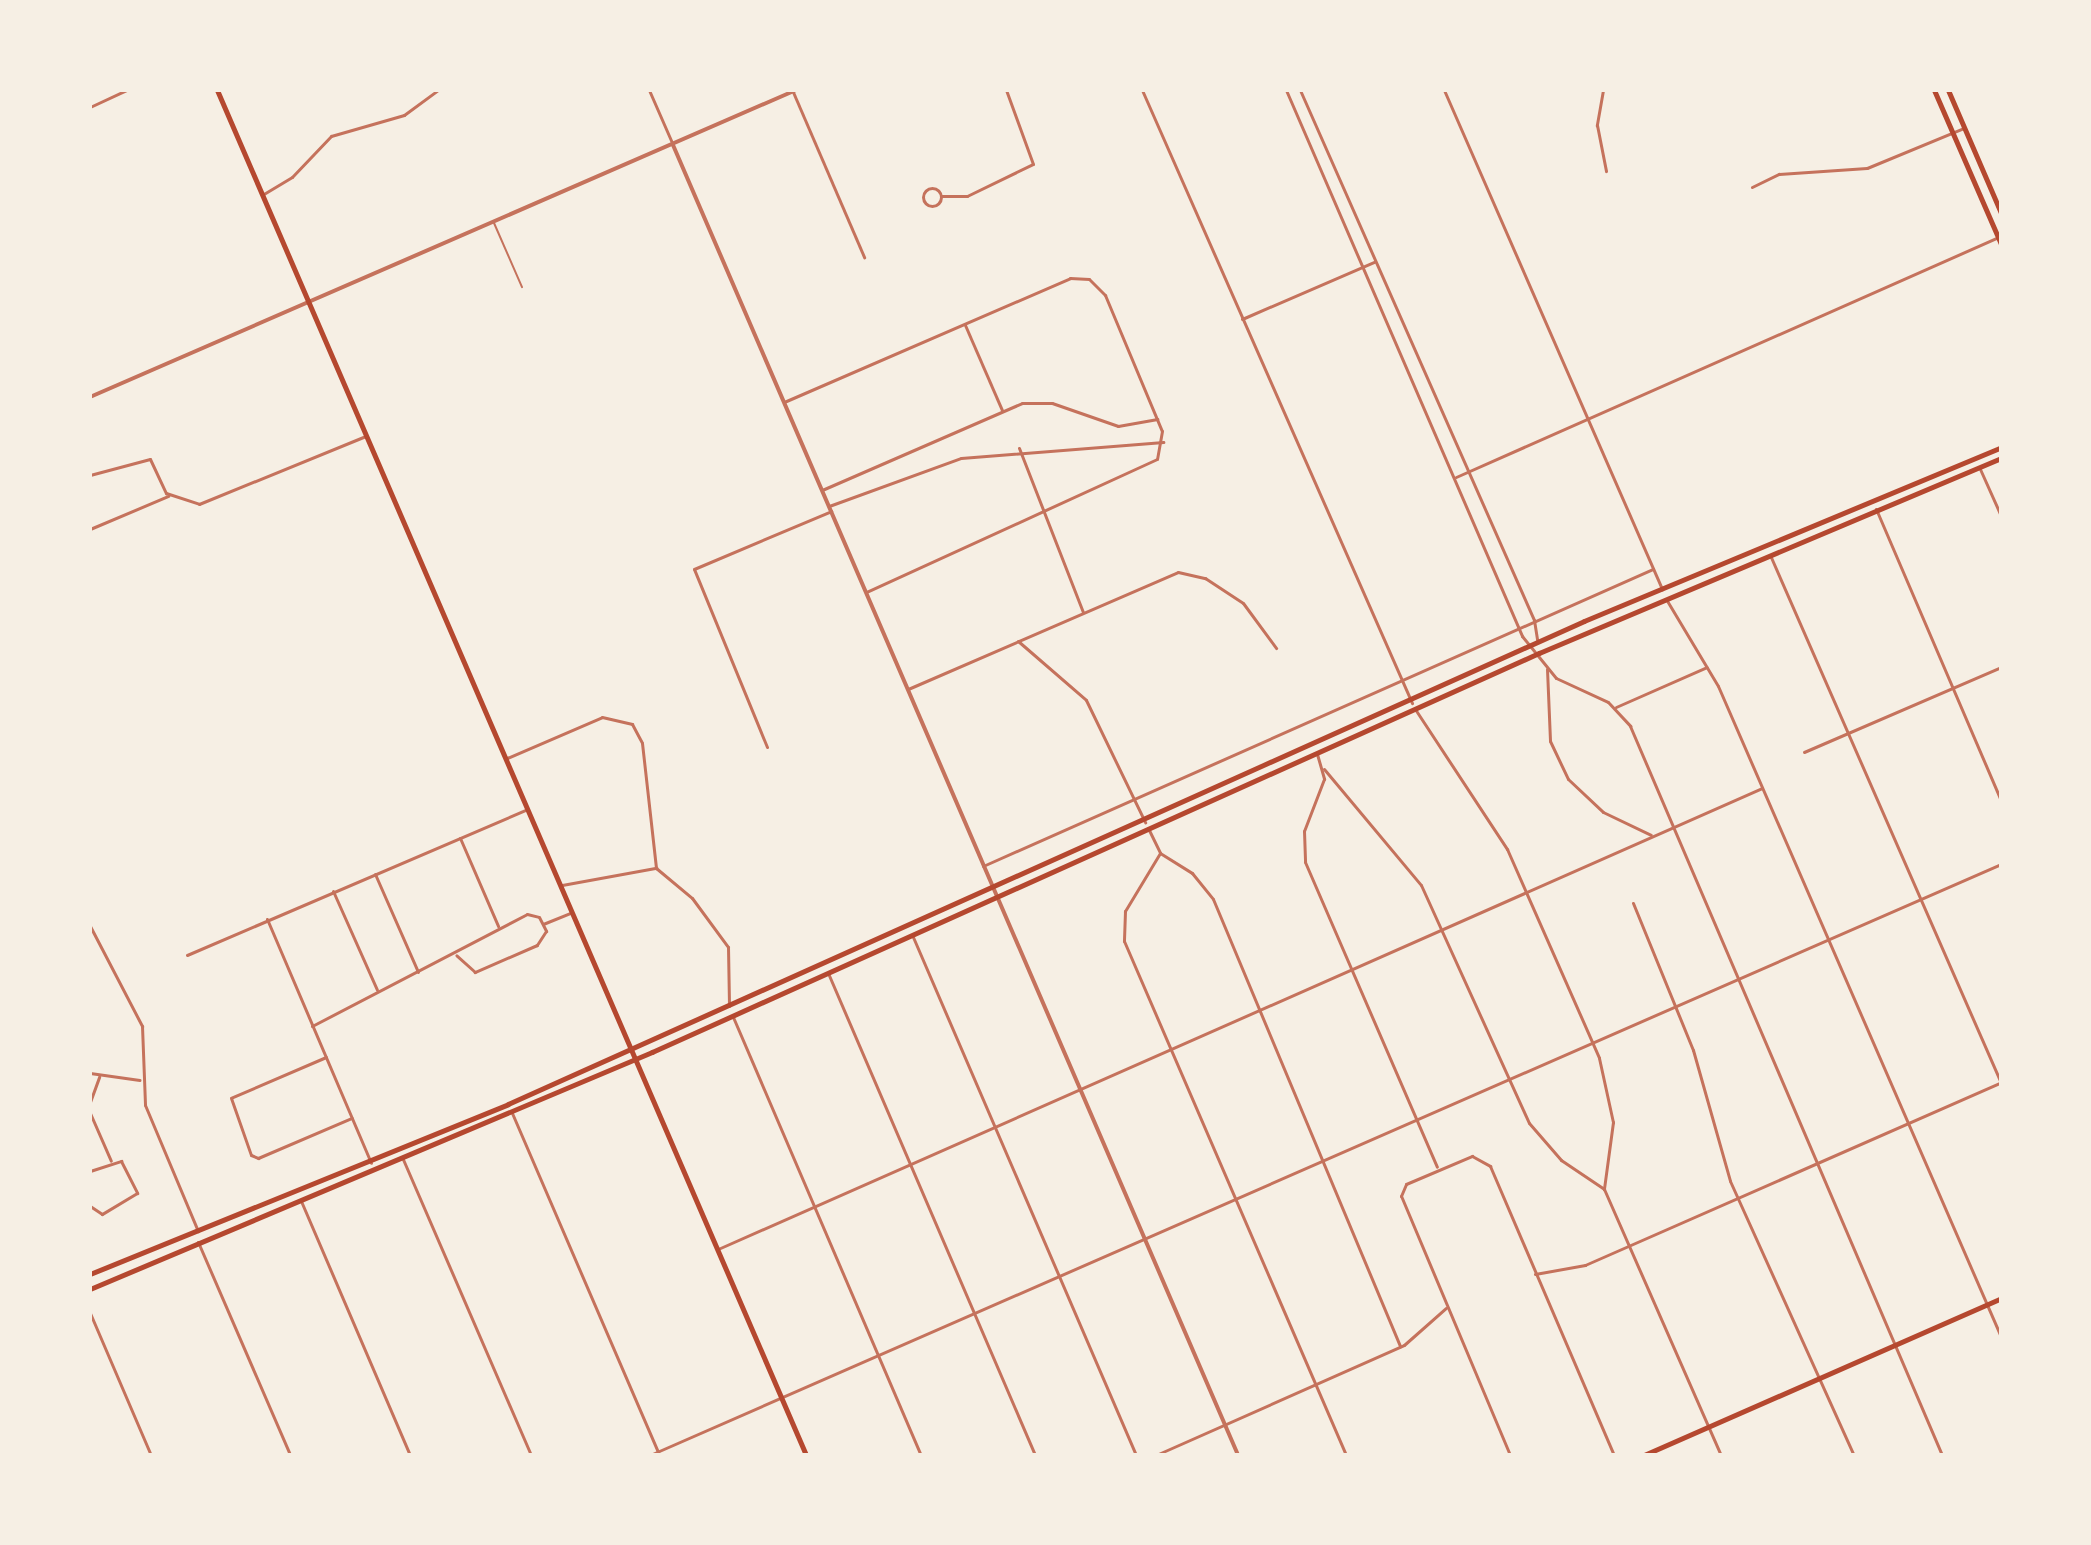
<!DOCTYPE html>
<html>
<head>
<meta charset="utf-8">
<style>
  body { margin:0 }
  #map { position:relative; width:2091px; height:1545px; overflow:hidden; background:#f6efe4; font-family:Jost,sans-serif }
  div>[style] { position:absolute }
  .service>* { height:2px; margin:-1px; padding:0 1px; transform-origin:1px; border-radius:1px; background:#c5725c }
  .minor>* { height:3px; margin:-1.5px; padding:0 1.5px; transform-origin:1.5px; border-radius:1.5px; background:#c5725c }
  .minor>.ring { margin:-1.5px; padding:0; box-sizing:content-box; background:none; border:3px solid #c5725c; border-radius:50% }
  .tertiary>* { height:4px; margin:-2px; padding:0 2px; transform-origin:2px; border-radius:2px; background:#c5725c }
  .secondary>* { height:5px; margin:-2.5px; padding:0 2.5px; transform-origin:2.5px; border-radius:2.5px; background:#b5482f }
  .primary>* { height:5px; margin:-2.5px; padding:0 2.5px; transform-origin:2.5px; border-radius:2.5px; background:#b5482f }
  span { translate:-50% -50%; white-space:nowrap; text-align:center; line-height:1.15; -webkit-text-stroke:6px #f6efe4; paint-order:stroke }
  .frame { position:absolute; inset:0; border:92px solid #f6efe4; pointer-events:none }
</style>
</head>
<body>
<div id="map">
  <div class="service">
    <div style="left:494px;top:223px;width:70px;rotate:66.4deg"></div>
  </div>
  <div class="minor">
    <div style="left:649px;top:90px;width:60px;rotate:66.4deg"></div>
    <div style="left:1142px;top:90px;width:670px;rotate:66.23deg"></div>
    <div style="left:1286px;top:90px;width:595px;rotate:66.62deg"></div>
    <div style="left:1522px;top:636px;width:54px;rotate:51deg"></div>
    <div style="left:1556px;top:678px;width:57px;rotate:24.8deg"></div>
    <div style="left:1608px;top:702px;width:33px;rotate:47deg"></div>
    <div style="left:1630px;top:726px;width:793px;rotate:66.83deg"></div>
    <div style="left:1300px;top:90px;width:579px;rotate:66.18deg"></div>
    <div style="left:1534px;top:620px;width:20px;rotate:81deg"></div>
    <div style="left:1444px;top:90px;width:545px;rotate:66.4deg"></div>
    <div style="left:1603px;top:90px;width:36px;rotate:100deg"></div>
    <div style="left:1597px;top:125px;width:47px;rotate:78.9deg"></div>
    <div style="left:1612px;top:90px;width:9px"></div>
    <div style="left:793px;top:92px;width:180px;rotate:66.7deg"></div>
    <div style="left:90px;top:107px;width:40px;rotate:-25deg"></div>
    <div style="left:1752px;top:187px;width:30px;rotate:-26deg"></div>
    <div style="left:1779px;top:174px;width:88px;rotate:-3.9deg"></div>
    <div style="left:1867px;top:168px;width:105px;rotate:-22.4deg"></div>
    <div class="ring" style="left:923px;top:188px;width:15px;height:15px"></div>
    <div style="left:262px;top:195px;width:35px;rotate:-31deg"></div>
    <div style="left:292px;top:177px;width:57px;rotate:-46.4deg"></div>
    <div style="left:331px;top:136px;width:76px;rotate:-16deg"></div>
    <div style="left:404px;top:115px;width:42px;rotate:-36.3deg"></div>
    <div style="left:941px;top:196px;width:26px"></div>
    <div style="left:967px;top:196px;width:73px;rotate:-25.9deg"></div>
    <div style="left:1033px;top:164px;width:79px;rotate:-110deg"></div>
    <div style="left:1242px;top:319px;width:144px;rotate:-23.4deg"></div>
    <div style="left:965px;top:325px;width:93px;rotate:66.5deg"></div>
    <div style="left:784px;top:402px;width:312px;rotate:-23.4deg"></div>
    <div style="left:1070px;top:278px;width:19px;rotate:3deg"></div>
    <div style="left:1089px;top:279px;width:23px;rotate:45deg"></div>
    <div style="left:1105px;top:295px;width:147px;rotate:67.3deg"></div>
    <div style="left:1162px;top:431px;width:28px;rotate:100deg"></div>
    <div style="left:1157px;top:459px;width:320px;rotate:155.4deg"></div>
    <div style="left:1019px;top:448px;width:176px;rotate:68.7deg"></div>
    <div style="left:1980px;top:469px;width:51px;rotate:65.9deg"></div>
    <div style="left:90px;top:475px;width:62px;rotate:-14.9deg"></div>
    <div style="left:150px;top:459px;width:38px;rotate:65deg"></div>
    <div style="left:166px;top:493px;width:35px;rotate:18deg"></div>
    <div style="left:199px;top:504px;width:180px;rotate:-22.2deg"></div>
    <div style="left:1456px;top:477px;width:596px;rotate:-23.86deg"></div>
    <div style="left:822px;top:490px;width:218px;rotate:-23.5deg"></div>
    <div style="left:1022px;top:403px;width:30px"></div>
    <div style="left:1052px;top:403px;width:70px;rotate:19.2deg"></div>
    <div style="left:1118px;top:426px;width:40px;rotate:-10deg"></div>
    <div style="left:829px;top:506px;width:140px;rotate:-20deg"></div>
    <div style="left:961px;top:458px;width:203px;rotate:-4.5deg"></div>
    <div style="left:1876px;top:509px;width:317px;rotate:66.8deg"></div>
    <div style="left:90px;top:529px;width:85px;rotate:-22.9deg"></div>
    <div style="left:1770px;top:555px;width:576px;rotate:66.37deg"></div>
    <div style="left:1666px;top:599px;width:101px;rotate:59.1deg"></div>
    <div style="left:1718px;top:686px;width:710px;rotate:66.5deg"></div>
    <div style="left:1018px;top:641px;width:90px;rotate:40.9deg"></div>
    <div style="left:1086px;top:700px;width:136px;rotate:64.2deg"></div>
    <div style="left:1547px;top:669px;width:72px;rotate:87.6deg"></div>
    <div style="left:1550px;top:741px;width:42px;rotate:64.7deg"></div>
    <div style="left:1568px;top:779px;width:48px;rotate:43.3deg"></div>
    <div style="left:1603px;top:812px;width:53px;rotate:25.6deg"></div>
    <div style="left:908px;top:689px;width:294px;rotate:-23.4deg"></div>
    <div style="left:1178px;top:572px;width:28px;rotate:13deg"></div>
    <div style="left:1205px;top:578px;width:45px;rotate:33.3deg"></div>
    <div style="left:1243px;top:603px;width:56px;rotate:53.7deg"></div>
    <div style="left:1616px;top:707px;width:99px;rotate:-23.7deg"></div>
    <div style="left:1415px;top:709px;width:168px;rotate:56.7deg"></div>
    <div style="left:1507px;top:849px;width:228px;rotate:66.2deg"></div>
    <div style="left:1599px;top:1058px;width:66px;rotate:77.7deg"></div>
    <div style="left:1613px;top:1122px;width:68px;rotate:97.7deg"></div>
    <div style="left:1604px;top:1189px;width:291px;rotate:66.3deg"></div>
    <div style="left:767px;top:747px;width:192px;rotate:-112.3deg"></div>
    <div style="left:694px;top:569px;width:149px;rotate:-22.9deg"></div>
    <div style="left:1804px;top:752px;width:215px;rotate:-23.3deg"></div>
    <div style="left:1317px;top:754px;width:26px;rotate:74deg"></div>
    <div style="left:1324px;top:779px;width:56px;rotate:111deg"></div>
    <div style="left:1304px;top:831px;width:31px;rotate:88deg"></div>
    <div style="left:1305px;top:862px;width:332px;rotate:66.6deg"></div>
    <div style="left:507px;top:758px;width:103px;rotate:-23.3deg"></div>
    <div style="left:602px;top:717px;width:31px;rotate:13deg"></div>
    <div style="left:632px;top:724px;width:21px;rotate:62deg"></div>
    <div style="left:642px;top:743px;width:126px;rotate:83.6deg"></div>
    <div style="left:1324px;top:769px;width:151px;rotate:50.1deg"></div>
    <div style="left:1421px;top:885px;width:261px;rotate:65.6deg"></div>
    <div style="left:1529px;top:1123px;width:49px;rotate:49.1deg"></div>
    <div style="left:1561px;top:1160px;width:52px;rotate:34deg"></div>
    <div style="left:1148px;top:828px;width:28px;rotate:64deg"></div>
    <div style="left:1160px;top:853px;width:38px;rotate:32deg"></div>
    <div style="left:1192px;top:873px;width:33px;rotate:51deg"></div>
    <div style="left:1213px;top:899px;width:485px;rotate:67.3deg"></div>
    <div style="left:460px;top:838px;width:96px;rotate:66.6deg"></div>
    <div style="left:1160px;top:853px;width:68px;rotate:121.1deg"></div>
    <div style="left:1125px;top:911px;width:30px;rotate:92deg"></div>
    <div style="left:1124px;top:941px;width:560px;rotate:66.64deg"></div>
    <div style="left:983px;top:866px;width:733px;rotate:-23.91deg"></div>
    <div style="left:656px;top:868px;width:47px;rotate:39.8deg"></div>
    <div style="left:692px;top:898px;width:61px;rotate:53.7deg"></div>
    <div style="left:728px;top:947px;width:59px;rotate:89deg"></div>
    <div style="left:375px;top:874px;width:107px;rotate:66.3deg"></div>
    <div style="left:562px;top:885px;width:96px;rotate:-10.3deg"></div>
    <div style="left:333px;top:891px;width:108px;rotate:66deg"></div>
    <div style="left:1633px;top:903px;width:159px;rotate:67.8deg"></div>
    <div style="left:1693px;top:1050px;width:136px;rotate:74.2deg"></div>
    <div style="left:1730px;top:1181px;width:301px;rotate:65.7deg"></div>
    <div style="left:267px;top:919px;width:265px;rotate:66.9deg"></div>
    <div style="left:543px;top:924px;width:31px;rotate:-22deg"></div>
    <div style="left:90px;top:926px;width:113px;rotate:62.5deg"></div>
    <div style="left:142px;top:1026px;width:79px;rotate:87.8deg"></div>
    <div style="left:145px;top:1105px;width:137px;rotate:67.2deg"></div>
    <div style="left:913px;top:937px;width:564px;rotate:66.71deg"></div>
    <div style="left:187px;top:955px;width:369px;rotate:-23.2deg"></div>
    <div style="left:828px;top:973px;width:525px;rotate:66.76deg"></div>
    <div style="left:733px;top:1017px;width:477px;rotate:66.8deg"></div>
    <div style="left:312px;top:1026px;width:242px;rotate:-27.5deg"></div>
    <div style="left:527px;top:914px;width:12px;rotate:14deg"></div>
    <div style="left:539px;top:917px;width:16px;rotate:63deg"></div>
    <div style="left:546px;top:931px;width:17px;rotate:123deg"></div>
    <div style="left:537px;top:945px;width:68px;rotate:156.5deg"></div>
    <div style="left:475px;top:972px;width:25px;rotate:-138deg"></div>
    <div style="left:326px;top:1057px;width:103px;rotate:156.7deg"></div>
    <div style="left:231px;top:1098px;width:60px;rotate:70.7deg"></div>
    <div style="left:251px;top:1155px;width:8px;rotate:23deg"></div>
    <div style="left:258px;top:1158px;width:102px;rotate:-23.1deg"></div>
    <div style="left:90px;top:1073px;width:50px;rotate:8deg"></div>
    <div style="left:90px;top:1102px;width:27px;rotate:-70deg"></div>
    <div style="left:90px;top:1113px;width:52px;rotate:66.4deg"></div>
    <div style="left:512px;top:1113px;width:372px;rotate:66.7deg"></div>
    <div style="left:402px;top:1157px;width:325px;rotate:66.6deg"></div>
    <div style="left:90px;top:1171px;width:33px;rotate:-18deg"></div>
    <div style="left:121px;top:1161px;width:36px;rotate:63deg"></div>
    <div style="left:137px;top:1193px;width:41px;rotate:149deg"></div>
    <div style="left:102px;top:1214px;width:14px;rotate:-146deg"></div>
    <div style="left:301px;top:1201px;width:276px;rotate:66.8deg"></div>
    <div style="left:198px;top:1242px;width:232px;rotate:66.6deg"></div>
    <div style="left:718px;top:1249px;width:1141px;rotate:-23.82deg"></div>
    <div style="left:1535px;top:1274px;width:51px;rotate:-10.2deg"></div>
    <div style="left:1585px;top:1265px;width:453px;rotate:-23.7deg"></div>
    <div style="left:90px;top:1313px;width:155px;rotate:66.8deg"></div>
    <div style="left:650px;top:1455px;width:1475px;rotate:-23.63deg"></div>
    <div style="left:1156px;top:1455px;width:271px;rotate:-23.9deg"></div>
    <div style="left:1404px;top:1345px;width:56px;rotate:-41.4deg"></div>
    <div style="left:1510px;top:1455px;width:281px;rotate:-112.8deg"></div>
    <div style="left:1401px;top:1196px;width:13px;rotate:-67deg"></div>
    <div style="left:1406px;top:1184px;width:72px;rotate:-23deg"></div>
    <div style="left:1472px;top:1156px;width:21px;rotate:29deg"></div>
    <div style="left:1490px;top:1166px;width:314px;rotate:66.8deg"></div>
  </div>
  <div class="tertiary">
    <div style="left:673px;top:145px;width:1427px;rotate:66.67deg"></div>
    <div style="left:90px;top:397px;width:770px;rotate:-23.5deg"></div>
  </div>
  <div class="secondary">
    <div style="left:217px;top:90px;width:1487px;rotate:66.66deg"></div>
    <div style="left:1644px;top:1455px;width:390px;rotate:-23.7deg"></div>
  </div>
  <div class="primary">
    <div style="left:1934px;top:90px;width:168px;rotate:66.5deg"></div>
    <div style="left:1948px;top:90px;width:134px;rotate:66.7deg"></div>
    <div style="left:90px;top:1274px;width:451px;rotate:-22.1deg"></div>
    <div style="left:508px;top:1104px;width:1179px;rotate:-24.17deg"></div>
    <div style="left:1584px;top:621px;width:452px;rotate:-22.6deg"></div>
    <div style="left:90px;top:1289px;width:610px;rotate:-22.87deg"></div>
    <div style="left:652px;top:1052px;width:973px;rotate:-24.22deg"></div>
    <div style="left:1539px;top:653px;width:501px;rotate:-22.88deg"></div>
  </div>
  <div class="frame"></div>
</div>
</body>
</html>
